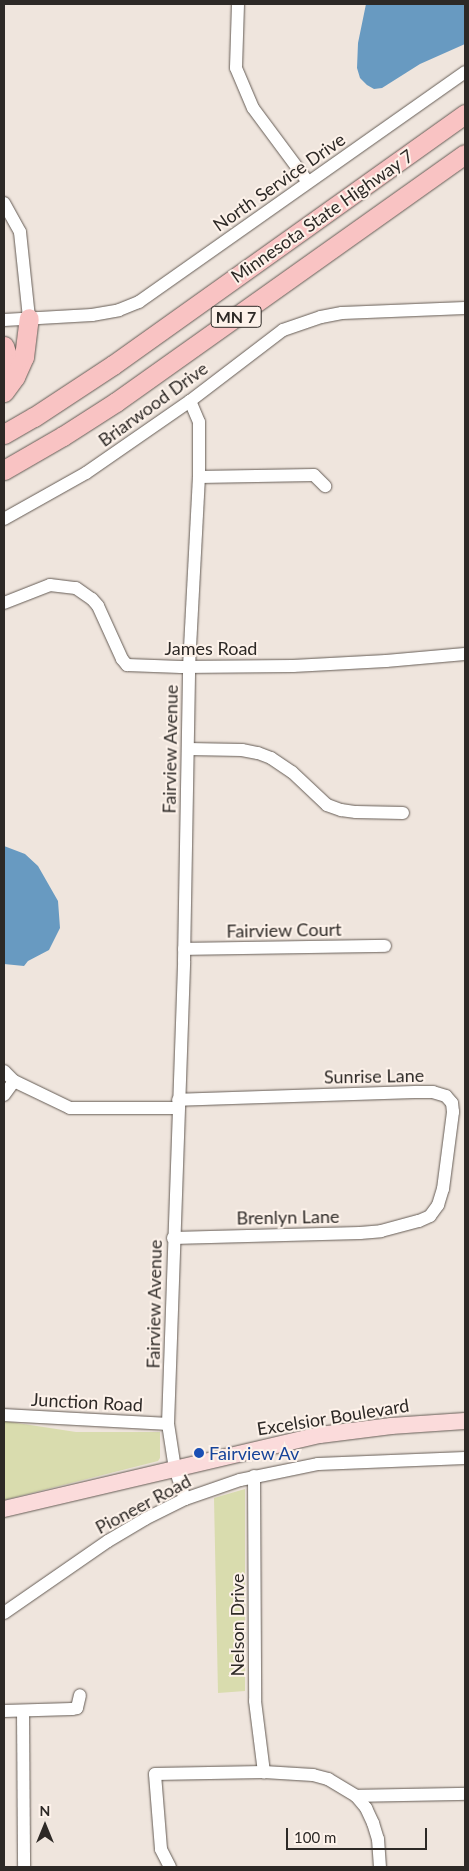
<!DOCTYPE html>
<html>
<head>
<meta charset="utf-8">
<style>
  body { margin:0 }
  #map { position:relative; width:469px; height:1871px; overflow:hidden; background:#efe5dd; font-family:Lato,sans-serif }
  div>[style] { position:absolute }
  .green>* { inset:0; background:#d9dcae }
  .water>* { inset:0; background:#689ac1 }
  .roads { filter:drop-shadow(0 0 1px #655c55) drop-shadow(0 0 1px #655c55) }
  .minor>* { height:12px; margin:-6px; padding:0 6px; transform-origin:6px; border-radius:6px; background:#fff }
  .major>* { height:16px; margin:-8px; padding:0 8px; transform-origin:8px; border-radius:8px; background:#fbdbdb }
  .highway>* { height:19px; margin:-9.5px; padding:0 9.5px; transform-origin:9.5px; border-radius:9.5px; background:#f9c3c3 }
  .dots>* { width:14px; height:14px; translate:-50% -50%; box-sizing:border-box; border:2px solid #fdf2ea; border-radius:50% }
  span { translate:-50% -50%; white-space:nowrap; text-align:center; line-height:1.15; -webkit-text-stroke:4px #fdf2ea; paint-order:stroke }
  .shield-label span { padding:1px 4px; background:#fdf2ea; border:1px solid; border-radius:4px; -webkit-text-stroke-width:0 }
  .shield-label { font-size:16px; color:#2d2926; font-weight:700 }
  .street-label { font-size:18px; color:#2d2926 }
  .transit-label { font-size:18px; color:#164399 }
  .left { translate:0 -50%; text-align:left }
  .frame { position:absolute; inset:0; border:5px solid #2d2926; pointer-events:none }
  .north { position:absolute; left:20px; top:1801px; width:50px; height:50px; -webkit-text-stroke:4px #fdf2ea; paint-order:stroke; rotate:0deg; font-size:14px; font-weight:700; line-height:20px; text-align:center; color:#2d2926 }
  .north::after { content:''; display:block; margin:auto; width:18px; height:22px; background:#2d2926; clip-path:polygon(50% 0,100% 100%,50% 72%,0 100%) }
  .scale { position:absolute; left:286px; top:1828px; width:141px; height:22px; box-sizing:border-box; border:2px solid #2d2926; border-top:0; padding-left:6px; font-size:15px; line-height:18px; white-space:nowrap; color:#2d2926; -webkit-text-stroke:4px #fdf2ea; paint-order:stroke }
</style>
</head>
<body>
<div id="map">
  <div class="green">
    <div style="clip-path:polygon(4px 1421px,76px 1432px,160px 1432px,160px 1458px,158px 1461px,4px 1500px)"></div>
    <div style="clip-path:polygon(245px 1489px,245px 1691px,218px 1693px,214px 1498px)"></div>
  </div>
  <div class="water">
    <div style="clip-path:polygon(366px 4px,465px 4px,465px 44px,420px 64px,382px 88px,374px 89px,367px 85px,360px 78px,357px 68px,358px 43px)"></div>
    <div style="clip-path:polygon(4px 846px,25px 854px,38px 866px,58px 901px,60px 928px,49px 950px,28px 961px,24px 966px,4px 964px)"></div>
  </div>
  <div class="roads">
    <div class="minor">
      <div style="left:238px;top:4px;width:64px;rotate:91.8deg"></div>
      <div style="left:236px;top:68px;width:43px;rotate:67deg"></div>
      <div style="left:253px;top:108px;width:92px;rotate:53.4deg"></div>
      <div style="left:4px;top:203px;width:33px;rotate:61deg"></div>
      <div style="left:20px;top:232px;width:86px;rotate:84deg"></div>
      <div style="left:4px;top:320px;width:88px;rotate:-3.3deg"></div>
      <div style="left:92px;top:315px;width:27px;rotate:-10deg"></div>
      <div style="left:119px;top:310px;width:22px;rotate:-22deg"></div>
      <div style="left:139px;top:302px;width:399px;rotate:-35.2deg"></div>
      <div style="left:199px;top:477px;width:115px;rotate:-1deg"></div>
      <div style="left:314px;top:475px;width:16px;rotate:45deg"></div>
      <div style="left:4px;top:519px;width:94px;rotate:-29.3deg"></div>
      <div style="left:86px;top:473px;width:126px;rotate:-34.7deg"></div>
      <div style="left:190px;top:401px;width:117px;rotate:-37.4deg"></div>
      <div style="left:283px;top:330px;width:40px;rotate:-18.9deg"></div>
      <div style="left:321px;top:317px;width:21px;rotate:-11deg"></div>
      <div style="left:342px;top:313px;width:123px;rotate:-2.3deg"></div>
      <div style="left:4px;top:603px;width:49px;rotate:-21.4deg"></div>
      <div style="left:50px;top:585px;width:26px;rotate:7deg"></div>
      <div style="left:76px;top:588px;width:19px;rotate:35deg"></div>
      <div style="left:92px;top:599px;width:9px;rotate:49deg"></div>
      <div style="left:98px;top:606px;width:58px;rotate:65.6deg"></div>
      <div style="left:122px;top:659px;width:8px;rotate:50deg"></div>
      <div style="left:127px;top:665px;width:54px;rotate:2.1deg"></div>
      <div style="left:181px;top:667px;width:112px;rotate:-0.5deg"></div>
      <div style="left:293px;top:666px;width:93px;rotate:-3.1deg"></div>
      <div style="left:386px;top:661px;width:79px;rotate:-5.1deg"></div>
      <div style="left:188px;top:749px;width:54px;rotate:1.1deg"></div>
      <div style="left:242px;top:750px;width:16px;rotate:11deg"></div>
      <div style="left:258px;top:753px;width:14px;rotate:21deg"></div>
      <div style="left:271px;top:758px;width:25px;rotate:34deg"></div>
      <div style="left:292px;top:772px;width:48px;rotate:43.3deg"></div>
      <div style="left:327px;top:805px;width:15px;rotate:20deg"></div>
      <div style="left:341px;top:810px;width:15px;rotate:8deg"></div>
      <div style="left:356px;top:812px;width:47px;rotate:1.2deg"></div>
      <div style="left:184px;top:949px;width:201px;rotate:-0.9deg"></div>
      <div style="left:4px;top:1071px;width:14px;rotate:45deg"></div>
      <div style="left:14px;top:1081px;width:62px;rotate:25.7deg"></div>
      <div style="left:70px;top:1108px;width:108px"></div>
      <div style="left:4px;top:1095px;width:17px;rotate:-54deg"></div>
      <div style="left:173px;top:1238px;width:187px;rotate:-1.5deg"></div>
      <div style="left:360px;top:1233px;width:21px;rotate:-5deg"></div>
      <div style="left:381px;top:1231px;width:39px;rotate:-15deg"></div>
      <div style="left:419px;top:1221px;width:12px;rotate:-24deg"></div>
      <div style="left:430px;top:1216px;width:14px;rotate:-54deg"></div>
      <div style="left:438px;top:1205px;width:17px;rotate:-73deg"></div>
      <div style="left:443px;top:1189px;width:78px;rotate:-82.6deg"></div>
      <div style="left:453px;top:1112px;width:9px;rotate:-96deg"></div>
      <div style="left:452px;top:1103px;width:9px;rotate:-131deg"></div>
      <div style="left:446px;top:1096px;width:14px;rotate:-163deg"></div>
      <div style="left:433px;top:1092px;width:17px;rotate:180deg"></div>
      <div style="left:416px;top:1092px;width:238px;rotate:178.1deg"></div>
      <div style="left:4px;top:1415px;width:164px;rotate:3.1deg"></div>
      <div style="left:254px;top:1476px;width:225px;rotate:89.7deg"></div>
      <div style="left:255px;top:1701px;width:72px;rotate:82.8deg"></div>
      <div style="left:185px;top:1499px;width:32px;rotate:-108deg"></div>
      <div style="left:175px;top:1469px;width:46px;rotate:-98.8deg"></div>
      <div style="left:168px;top:1424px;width:463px;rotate:-88deg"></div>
      <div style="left:184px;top:961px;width:294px;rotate:-89deg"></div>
      <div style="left:189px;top:667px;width:190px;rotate:-87deg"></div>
      <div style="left:199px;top:477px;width:55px;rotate:-90deg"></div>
      <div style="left:199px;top:422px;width:23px;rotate:-113deg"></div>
      <div style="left:4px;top:1613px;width:126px;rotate:-34.7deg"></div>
      <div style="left:108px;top:1541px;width:43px;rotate:-30.7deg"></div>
      <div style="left:145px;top:1519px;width:45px;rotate:-26.6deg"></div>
      <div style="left:185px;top:1499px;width:58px;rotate:-19.1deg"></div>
      <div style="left:240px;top:1480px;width:80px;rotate:-11.6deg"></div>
      <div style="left:318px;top:1464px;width:147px;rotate:-2.3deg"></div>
      <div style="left:4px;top:1711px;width:68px;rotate:-1.7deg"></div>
      <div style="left:72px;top:1709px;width:5px;rotate:-11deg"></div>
      <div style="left:77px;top:1708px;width:13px;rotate:-77deg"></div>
      <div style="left:23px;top:1712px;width:155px;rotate:89.6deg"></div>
      <div style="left:356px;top:1796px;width:109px;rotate:-1.1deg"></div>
      <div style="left:170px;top:1867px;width:20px;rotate:-117deg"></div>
      <div style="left:161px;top:1849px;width:75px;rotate:-94.6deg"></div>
      <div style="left:155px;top:1774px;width:109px;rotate:-1.1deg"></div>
      <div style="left:264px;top:1772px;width:49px;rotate:3.5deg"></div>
      <div style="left:313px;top:1775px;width:16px;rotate:15deg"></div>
      <div style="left:328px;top:1779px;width:33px;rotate:31deg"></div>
      <div style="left:356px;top:1796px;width:16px;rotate:50deg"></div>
      <div style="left:366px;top:1808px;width:17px;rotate:65deg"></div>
      <div style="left:373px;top:1823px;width:17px;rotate:73deg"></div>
      <div style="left:378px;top:1839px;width:28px;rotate:86deg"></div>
    </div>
    <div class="major">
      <div style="left:4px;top:1509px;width:325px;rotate:-13.2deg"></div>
      <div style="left:320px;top:1435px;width:72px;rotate:-7.2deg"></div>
      <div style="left:391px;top:1426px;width:74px;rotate:-3.9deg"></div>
    </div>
    <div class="highway">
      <div style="left:4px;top:346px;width:19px;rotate:72deg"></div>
      <div style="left:10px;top:364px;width:19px;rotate:96deg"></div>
      <div style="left:4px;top:392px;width:19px;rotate:-54deg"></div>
      <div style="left:15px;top:377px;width:22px;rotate:-66deg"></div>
      <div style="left:24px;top:357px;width:39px;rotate:-83deg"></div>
      <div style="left:4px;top:434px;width:34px;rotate:-30deg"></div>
      <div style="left:34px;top:417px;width:95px;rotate:-33.4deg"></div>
      <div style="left:113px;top:365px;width:432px;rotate:-35.5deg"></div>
      <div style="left:4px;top:470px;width:68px;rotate:-30deg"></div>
      <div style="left:63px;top:436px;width:63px;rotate:-32.7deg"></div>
      <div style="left:116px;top:402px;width:428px;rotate:-35.4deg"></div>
    </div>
  </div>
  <div class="dots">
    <div style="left:199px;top:1453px;background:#1a4fb4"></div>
  </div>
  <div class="shield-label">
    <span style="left:236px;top:317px">MN 7</span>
  </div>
  <div class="street-label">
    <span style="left:279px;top:182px;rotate:-35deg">North Service Drive</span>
    <span style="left:322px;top:216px;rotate:-35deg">Minnesota State Highway 7</span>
    <span style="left:153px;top:404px;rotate:-36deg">Briarwood Drive</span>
    <span style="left:211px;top:648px">James Road</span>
    <span style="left:170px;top:749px;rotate:-89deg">Fairview Avenue</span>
    <span style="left:284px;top:930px;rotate:-1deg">Fairview Court</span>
    <span style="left:374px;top:1076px;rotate:-1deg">Sunrise Lane</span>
    <span style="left:288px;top:1217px;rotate:-1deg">Brenlyn Lane</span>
    <span style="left:154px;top:1304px;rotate:-89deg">Fairview Avenue</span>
    <span style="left:87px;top:1402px;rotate:3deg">Junction Road</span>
    <span style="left:333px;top:1417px;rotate:-9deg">Excelsior Boulevard</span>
    <span style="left:143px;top:1504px;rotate:-28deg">Pioneer Road</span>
    <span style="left:237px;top:1625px;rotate:-90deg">Nelson Drive</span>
  </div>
  <div class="transit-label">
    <span class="left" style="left:209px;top:1453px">Fairview Av</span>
  </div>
  <div class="frame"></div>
  <div class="north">N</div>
  <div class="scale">100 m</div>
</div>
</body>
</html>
